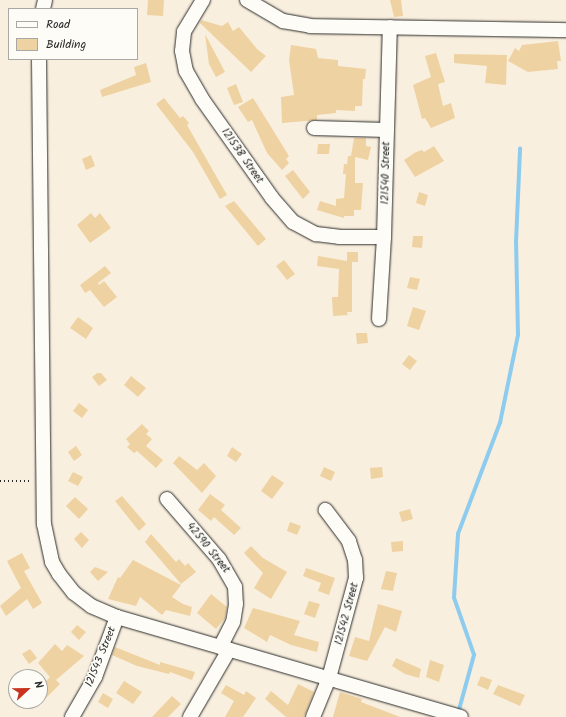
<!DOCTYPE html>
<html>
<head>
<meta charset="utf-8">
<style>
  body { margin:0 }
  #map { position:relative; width:566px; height:717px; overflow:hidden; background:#f9efde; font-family:Kalam,sans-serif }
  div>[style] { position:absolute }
  .stream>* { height:3.5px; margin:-1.75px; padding:0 1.75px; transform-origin:1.75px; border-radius:1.75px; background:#8dccee }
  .building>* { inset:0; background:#efd2a2 }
  .path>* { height:2px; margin-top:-1px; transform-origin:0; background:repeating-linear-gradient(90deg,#2b2b2b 0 1px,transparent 0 4px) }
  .roads { filter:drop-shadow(0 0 1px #2b2b2b) drop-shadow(0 0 1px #2b2b2b) }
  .street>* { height:14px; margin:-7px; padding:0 7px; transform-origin:7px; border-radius:7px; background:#fdfcf7 }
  span { translate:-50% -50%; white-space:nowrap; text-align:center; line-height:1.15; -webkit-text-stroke:3.5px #fdfcf7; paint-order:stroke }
  .street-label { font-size:11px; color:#2b2b2b }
  .legend { position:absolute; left:8px; top:8px; width:130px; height:52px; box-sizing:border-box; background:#fdfcf7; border:1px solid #a9a8a5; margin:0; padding:5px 7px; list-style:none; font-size:12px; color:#2b2b2b }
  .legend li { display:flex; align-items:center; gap:8px; height:20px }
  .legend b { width:20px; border:1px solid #a9a8a5 }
  .north { position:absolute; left:8px; top:669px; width:40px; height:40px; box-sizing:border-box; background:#fdfcf7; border:1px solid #a9a8a5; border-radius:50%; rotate:68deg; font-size:11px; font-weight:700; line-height:16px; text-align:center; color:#2b2b2b }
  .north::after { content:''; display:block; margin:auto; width:14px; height:18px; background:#c8321e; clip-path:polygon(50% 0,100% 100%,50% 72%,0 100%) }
</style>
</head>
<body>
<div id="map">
  <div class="stream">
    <div style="left:459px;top:710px;width:57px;rotate:-74.7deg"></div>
    <div style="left:474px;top:655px;width:60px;rotate:-109.3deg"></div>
    <div style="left:454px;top:598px;width:64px;rotate:-86.4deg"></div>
    <div style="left:458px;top:534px;width:119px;rotate:-69.3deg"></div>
    <div style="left:500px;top:423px;width:90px;rotate:-78.4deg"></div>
    <div style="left:518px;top:335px;width:93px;rotate:-91.2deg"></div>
    <div style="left:516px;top:242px;width:93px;rotate:-87.5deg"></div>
  </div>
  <div class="building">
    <div style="clip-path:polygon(148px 0,164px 0,163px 16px,147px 15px)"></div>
    <div style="clip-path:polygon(390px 0,401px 0,403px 16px,394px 17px)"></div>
    <div style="clip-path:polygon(201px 20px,222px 26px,228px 22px,233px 31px,239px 27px,257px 49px,266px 56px,251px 72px,200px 23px)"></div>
    <div style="clip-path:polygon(205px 34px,225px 72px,216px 77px,209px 64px)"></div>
    <div style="clip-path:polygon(558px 41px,561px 61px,557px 61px,558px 69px,528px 72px,508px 61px,515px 48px,519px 51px,522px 45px)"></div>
    <div style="clip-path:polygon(291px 45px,316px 49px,318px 58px,338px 60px,338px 66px,366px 69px,365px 79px,363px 79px,362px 106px,355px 106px,355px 111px,336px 110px,336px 113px,317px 115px,317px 120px,282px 123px,281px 97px,294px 95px,289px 60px)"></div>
    <div style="clip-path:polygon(436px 53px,445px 82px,438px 84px,443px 106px,451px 103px,455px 118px,431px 128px,425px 118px,422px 119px,413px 85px,431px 77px,425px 56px)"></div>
    <div style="clip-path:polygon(454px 54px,507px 55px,506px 85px,485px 83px,487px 66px,454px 63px)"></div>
    <div style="clip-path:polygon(146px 63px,151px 82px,102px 97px,100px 90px,136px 75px,134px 67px)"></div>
    <div style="clip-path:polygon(236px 84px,243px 102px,234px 105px,227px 88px)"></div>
    <div style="clip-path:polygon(164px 98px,180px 118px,183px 116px,189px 123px,187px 125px,227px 195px,220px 199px,193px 152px,156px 104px)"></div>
    <div style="clip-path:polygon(253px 98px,289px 156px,286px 159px,289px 163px,282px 170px,267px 153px,252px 120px,248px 122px,238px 107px)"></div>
    <div style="clip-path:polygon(354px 138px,366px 138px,366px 146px,371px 147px,368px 160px,355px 157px,355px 183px,363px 183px,361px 210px,354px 210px,354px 216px,344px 216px,344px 218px,317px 210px,320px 201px,336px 206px,336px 199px,344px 198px,346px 174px,343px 174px,344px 164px,347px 164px,348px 156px,351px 156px)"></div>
    <div style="clip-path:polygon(318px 144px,330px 144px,329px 154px,317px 154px)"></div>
    <div style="clip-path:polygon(434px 146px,444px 161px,415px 177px,404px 160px,416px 152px,422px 150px,424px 152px)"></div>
    <div style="clip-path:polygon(91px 155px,95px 166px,86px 170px,82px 159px)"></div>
    <div style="clip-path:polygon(293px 170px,310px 192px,303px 199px,285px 176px)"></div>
    <div style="clip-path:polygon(419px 192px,428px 195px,425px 206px,416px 203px)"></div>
    <div style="clip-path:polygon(234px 201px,266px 239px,258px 246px,225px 206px)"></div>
    <div style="clip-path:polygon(91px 213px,95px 218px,100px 213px,111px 228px,90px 243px,77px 225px)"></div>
    <div style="clip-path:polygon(413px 236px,423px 236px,422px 248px,412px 247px)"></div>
    <div style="clip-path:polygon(347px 252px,358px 252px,358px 262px,352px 262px,352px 312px,347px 312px,348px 315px,333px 316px,332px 297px,338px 297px,339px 269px,317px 266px,318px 256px,347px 261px)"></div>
    <div style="clip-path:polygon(284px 260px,295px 274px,287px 280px,276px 266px)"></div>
    <div style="clip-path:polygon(105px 266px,111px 273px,98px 283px,99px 285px,104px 281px,117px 297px,104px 307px,90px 290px,85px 293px,80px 285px)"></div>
    <div style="clip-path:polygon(410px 277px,420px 279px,417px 290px,407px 288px)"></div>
    <div style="clip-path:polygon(413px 307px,426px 311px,419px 330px,407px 326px)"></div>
    <div style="clip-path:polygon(78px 317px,93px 328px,86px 339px,70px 328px)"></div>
    <div style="clip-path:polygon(356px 333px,367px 333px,368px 343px,357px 344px)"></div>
    <div style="clip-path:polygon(409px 355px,417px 361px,410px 370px,402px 364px)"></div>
    <div style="clip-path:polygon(97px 373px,101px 373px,107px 380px,99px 386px,92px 377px)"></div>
    <div style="clip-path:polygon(131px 376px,146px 388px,138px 397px,124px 385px)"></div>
    <div style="clip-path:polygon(79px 403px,88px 410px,82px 418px,73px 411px)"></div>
    <div style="clip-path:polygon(142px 424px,149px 431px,146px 434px,152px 439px,146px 446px,163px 460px,156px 468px,137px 451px,134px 453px,127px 447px,130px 444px,126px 439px)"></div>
    <div style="clip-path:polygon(76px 446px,82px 455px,74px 461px,68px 452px)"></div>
    <div style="clip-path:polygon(232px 447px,242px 454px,236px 462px,227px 456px)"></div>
    <div style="clip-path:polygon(179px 456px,197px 470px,204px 463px,216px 476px,202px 493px,173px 463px)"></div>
    <div style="clip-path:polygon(324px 467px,335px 472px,331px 481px,320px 476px)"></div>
    <div style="clip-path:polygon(382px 467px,383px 477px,371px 479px,370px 468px)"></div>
    <div style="clip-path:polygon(73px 472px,83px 477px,78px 486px,68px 481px)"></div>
    <div style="clip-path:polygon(272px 475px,284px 483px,272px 499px,261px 491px)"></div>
    <div style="clip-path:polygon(210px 494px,225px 505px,221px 510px,241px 528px,234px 535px,214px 517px,211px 521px,198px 510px)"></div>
    <div style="clip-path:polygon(122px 496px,146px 524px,139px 531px,115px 501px)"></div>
    <div style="clip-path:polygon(75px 497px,88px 509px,79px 519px,66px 506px)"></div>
    <div style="clip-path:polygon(410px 509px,413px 519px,402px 522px,399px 512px)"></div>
    <div style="clip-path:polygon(290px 522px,301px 526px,297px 535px,287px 531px)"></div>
    <div style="clip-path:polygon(81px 532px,89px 540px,82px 548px,74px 539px)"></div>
    <div style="clip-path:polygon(151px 534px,176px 562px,179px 559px,185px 566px,188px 563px,196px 572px,181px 584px,145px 542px)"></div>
    <div style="clip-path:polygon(403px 541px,403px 551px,392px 552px,391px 542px)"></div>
    <div style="clip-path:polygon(251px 546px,263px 558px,287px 572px,271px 599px,254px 588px,263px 573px,244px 553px)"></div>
    <div style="clip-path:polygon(22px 553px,30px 568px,24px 571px,42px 603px,33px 609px,27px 599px,6px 616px,0 606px,21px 588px,7px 561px)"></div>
    <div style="clip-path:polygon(133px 560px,181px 585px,172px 597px,183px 604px,192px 607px,190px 616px,166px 610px,162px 615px,140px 597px,136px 606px,108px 599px,118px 577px,120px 578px)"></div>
    <div style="clip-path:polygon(95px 567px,108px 572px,98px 581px,90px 572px)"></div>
    <div style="clip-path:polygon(306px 568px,335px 578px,329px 595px,318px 591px,321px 583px,303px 576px)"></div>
    <div style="clip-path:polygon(386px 571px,397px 573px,393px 591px,381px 589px)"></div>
    <div style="clip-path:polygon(211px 594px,227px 607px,225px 618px,216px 629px,197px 613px)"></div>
    <div style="clip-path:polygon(309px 601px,320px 604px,315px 618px,304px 614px)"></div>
    <div style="clip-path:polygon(378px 604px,402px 611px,396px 632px,385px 627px,367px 661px,349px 656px,355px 637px,369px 641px)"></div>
    <div style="clip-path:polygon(253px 608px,300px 621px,294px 635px,319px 642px,317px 652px,291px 645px,270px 635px,267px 642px,244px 628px)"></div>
    <div style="clip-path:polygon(77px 625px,86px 632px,79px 640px,71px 632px)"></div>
    <div style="clip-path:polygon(55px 644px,62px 651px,67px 645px,84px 656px,56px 680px,60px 684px,40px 704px,40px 687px,50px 677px,38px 663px)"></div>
    <div style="clip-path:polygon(115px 647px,160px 665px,160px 662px,195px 672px,192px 680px,170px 672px,169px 674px,137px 666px,112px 655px)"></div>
    <div style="clip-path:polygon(30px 649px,37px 658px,29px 664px,22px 654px)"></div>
    <div style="clip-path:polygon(396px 658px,421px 669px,419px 678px,405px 674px,392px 666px)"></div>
    <div style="clip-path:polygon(430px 660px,444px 665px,439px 682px,426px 677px)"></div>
    <div style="clip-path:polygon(481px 676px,492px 680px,488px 690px,477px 685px)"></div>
    <div style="clip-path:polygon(124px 681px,142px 692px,133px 704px,116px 693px)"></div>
    <div style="clip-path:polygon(298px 684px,314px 692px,304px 717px,286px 717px,265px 699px,271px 691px,288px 705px)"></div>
    <div style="clip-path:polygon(226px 685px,244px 695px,246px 691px,256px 698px,243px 717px,225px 717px,234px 701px,221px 693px)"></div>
    <div style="clip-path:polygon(498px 685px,525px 695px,520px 706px,493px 694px)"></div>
    <div style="clip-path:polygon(340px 692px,362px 699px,361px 702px,400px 717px,333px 717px)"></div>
    <div style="clip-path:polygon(103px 693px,113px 699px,108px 708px,98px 702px)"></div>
    <div style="clip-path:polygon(172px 696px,181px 704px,168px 717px,152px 717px)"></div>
  </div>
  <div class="path">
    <div style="left:0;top:481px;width:31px"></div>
  </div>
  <div class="roads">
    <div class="street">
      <div style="left:203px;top:0;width:37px;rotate:121deg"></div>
      <div style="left:184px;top:32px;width:19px;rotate:96deg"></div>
      <div style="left:182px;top:51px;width:20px;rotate:79deg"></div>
      <div style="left:186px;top:71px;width:32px;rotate:60deg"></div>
      <div style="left:202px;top:99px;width:121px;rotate:54.7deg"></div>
      <div style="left:272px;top:198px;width:32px;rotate:49deg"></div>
      <div style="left:293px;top:222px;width:26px;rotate:28deg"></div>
      <div style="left:316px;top:234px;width:23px;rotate:7deg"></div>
      <div style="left:339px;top:237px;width:45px"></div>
      <div style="left:247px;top:0;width:42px;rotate:30.3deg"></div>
      <div style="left:283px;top:21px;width:27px;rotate:10deg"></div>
      <div style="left:310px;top:26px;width:256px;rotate:0.9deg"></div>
      <div style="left:43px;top:9px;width:9px;rotate:-77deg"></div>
      <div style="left:39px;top:59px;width:465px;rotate:89.4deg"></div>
      <div style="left:44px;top:524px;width:39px;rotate:78deg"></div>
      <div style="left:52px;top:562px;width:14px;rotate:60deg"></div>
      <div style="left:59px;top:574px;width:24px;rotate:52deg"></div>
      <div style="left:74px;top:593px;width:21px;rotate:37deg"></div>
      <div style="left:91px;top:606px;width:28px;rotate:23deg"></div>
      <div style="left:117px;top:617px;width:358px;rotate:16.2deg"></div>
      <div style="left:314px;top:128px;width:73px;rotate:1.6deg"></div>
      <div style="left:379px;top:319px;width:82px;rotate:-86.5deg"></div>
      <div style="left:384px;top:237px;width:210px;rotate:-88.4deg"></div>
      <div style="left:167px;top:499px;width:79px;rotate:49.1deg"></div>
      <div style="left:219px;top:559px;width:32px;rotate:60deg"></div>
      <div style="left:235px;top:587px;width:17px;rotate:87deg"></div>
      <div style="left:236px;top:604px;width:18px;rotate:99deg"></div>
      <div style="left:233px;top:622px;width:28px;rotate:117deg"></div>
      <div style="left:72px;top:717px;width:46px;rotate:-60.1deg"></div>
      <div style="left:95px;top:677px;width:64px;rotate:-69.9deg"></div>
      <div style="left:190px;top:717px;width:78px;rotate:-59.8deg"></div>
      <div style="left:313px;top:717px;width:42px;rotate:-67.7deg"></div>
      <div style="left:329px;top:678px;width:104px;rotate:-74.9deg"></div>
      <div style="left:356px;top:578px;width:18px;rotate:-93deg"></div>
      <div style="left:355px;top:560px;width:20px;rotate:-108deg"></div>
      <div style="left:349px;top:541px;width:39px;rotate:-127deg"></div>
    </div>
  </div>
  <div class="street-label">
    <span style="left:242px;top:156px;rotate:55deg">121538 Street</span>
    <span style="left:386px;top:173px;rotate:-89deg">121540 Street</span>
    <span style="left:208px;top:548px;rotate:51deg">42590 Street</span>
    <span style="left:347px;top:614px;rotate:-75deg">121542 Street</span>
    <span style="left:101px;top:657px;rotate:-68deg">121543 Street</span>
  </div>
  <ul class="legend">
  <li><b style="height:5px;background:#fdfcf7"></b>Road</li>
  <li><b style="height:11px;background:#efd2a2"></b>Building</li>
  </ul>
  <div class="north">N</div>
</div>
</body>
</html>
